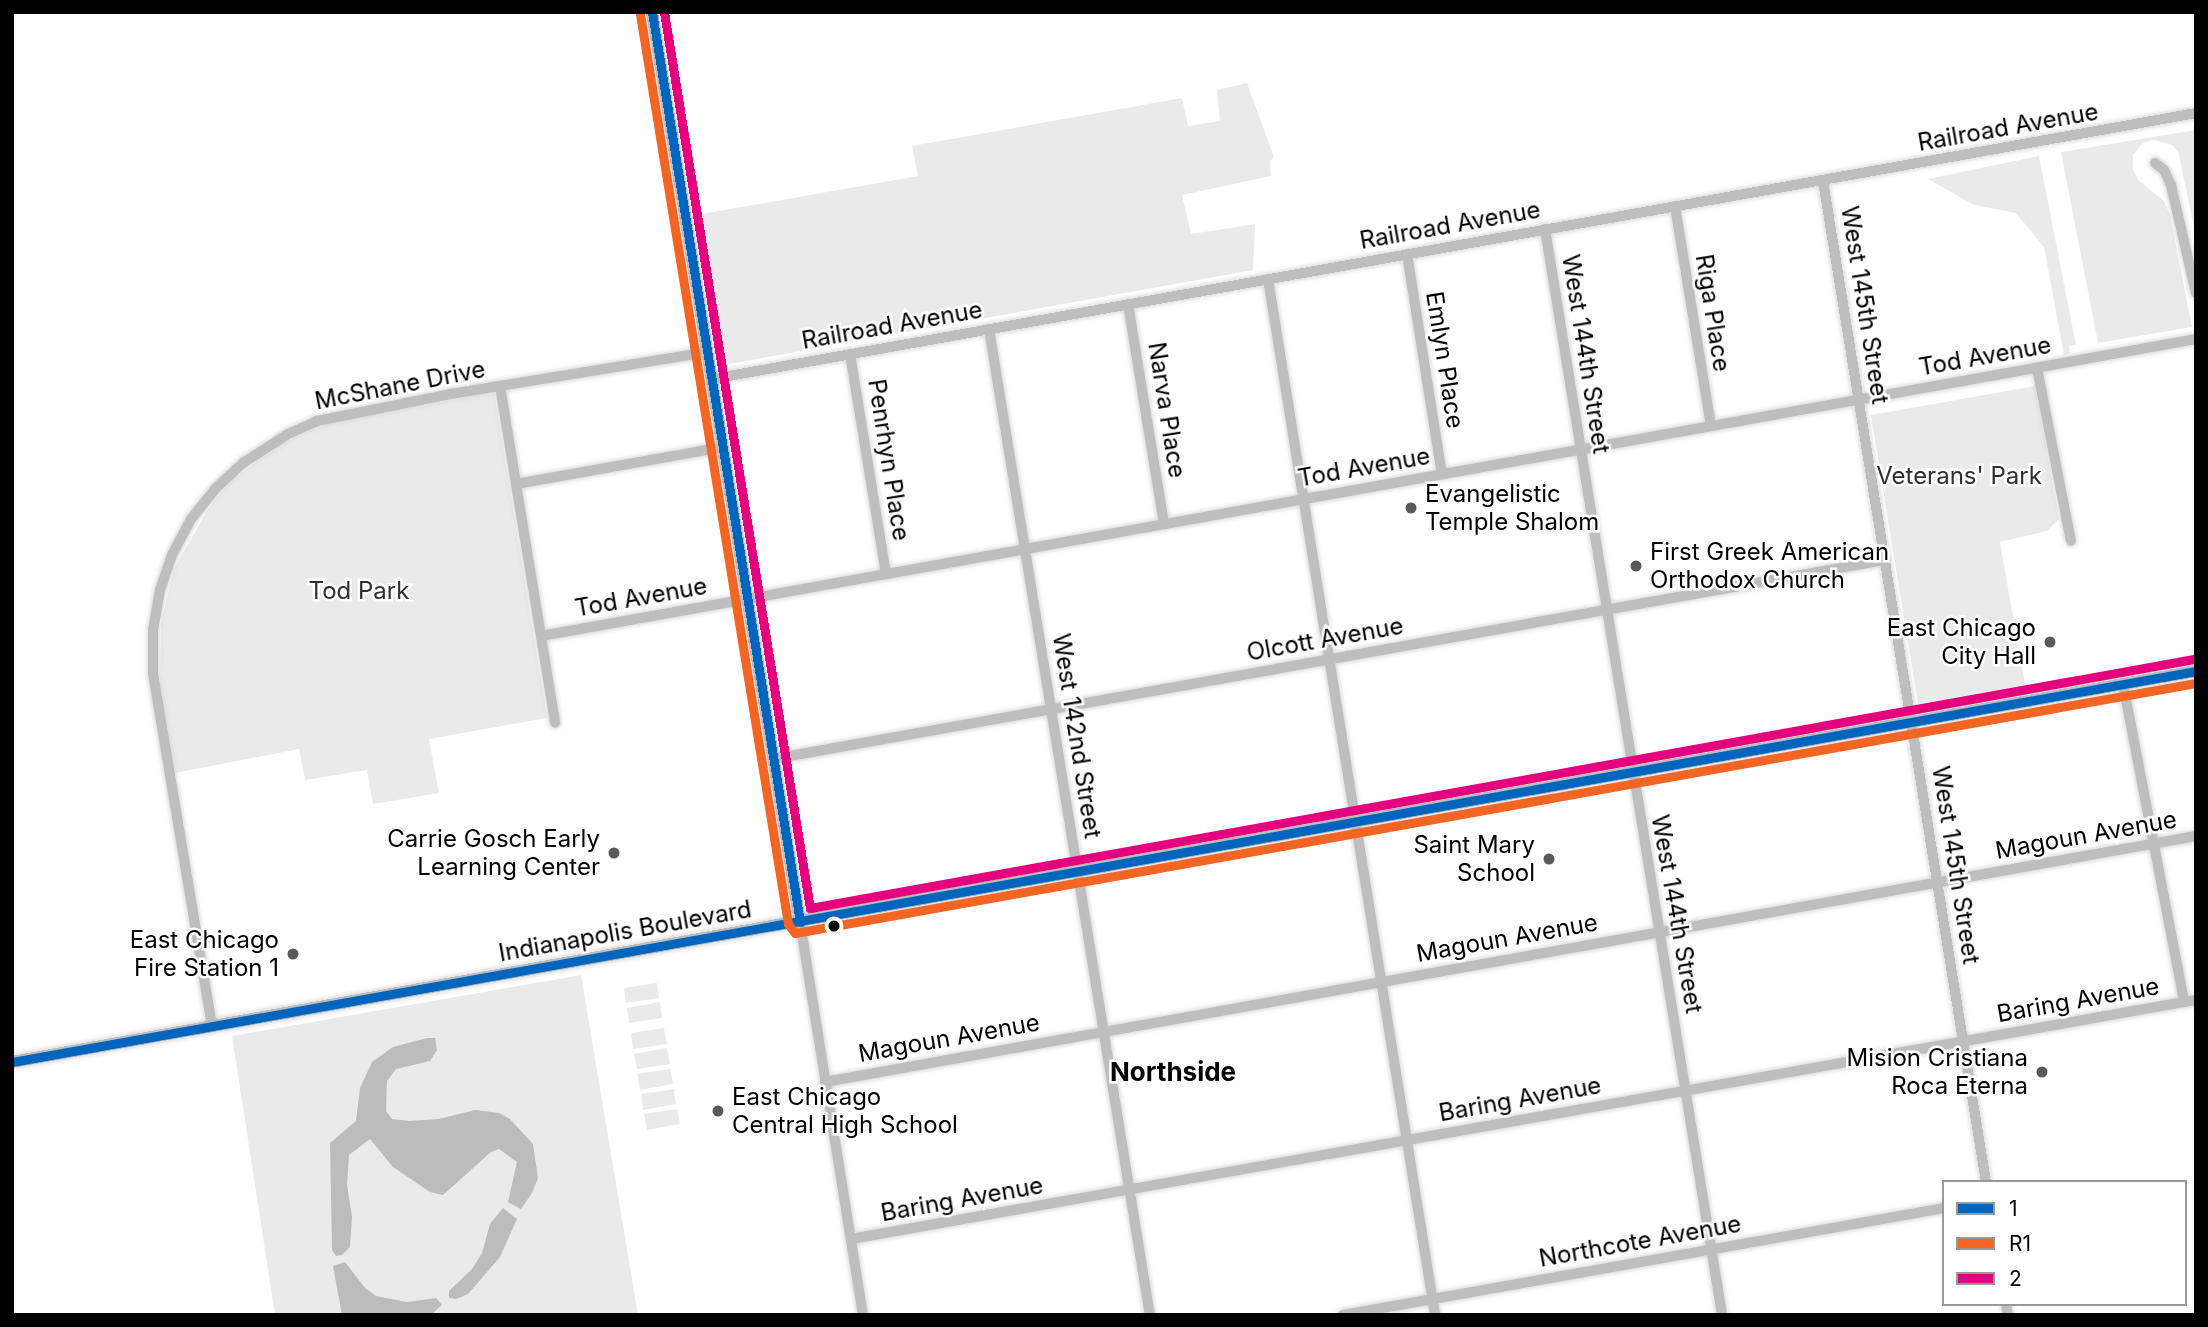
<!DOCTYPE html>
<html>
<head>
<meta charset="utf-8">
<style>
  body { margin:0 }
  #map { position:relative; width:2208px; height:1327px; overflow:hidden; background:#fff; font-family:Inter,sans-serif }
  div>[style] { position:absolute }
  .green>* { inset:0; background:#eaeaea }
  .water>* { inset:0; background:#bcbcbc }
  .roads { filter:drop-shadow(0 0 2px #dbdbdb) drop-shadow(0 0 2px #dbdbdb) }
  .minor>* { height:10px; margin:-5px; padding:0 5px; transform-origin:5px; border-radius:5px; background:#bebebe }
  .major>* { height:12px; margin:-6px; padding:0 6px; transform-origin:6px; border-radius:6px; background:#bdbdbd }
  .bus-1>* { height:9px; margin:-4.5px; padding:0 4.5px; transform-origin:4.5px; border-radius:4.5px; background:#0065bd }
  .bus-2>* { height:9px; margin:-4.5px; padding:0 4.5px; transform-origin:4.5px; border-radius:4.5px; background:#f26522 }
  .bus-3>* { height:9px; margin:-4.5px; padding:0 4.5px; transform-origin:4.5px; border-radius:4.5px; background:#e5007d }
  .dots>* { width:19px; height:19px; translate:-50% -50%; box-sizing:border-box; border:4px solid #fff; border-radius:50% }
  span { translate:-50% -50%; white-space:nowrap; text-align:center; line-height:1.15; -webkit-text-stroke:5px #fff; paint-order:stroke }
  .street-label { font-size:24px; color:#000 }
  .park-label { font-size:24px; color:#2f2f2f }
  .poi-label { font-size:24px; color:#000 }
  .left { translate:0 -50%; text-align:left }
  .right { translate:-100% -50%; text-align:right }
  .neighbourhood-label { font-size:26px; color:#000; font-weight:700 }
  .frame { position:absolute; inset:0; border:14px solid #000; pointer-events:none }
  .legend { position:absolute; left:1942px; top:1180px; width:245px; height:126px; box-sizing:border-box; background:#fff; border:2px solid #999; margin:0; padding:9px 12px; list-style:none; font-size:21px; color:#000 }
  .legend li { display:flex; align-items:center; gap:14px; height:35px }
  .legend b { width:35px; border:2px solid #999 }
</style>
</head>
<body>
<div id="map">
  <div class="green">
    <div style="clip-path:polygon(1247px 83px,1274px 157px,1270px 161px,1271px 176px,1182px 195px,1191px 234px,1255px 224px,1253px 270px,729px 364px,719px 355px,696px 215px,918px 176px,912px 146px,1182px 98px,1188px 126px,1220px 121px,1217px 90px)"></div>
    <div style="clip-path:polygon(2196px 130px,2196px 237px,2178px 151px,2172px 145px,2154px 140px,2143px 143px,2133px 155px,2133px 169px,2138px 180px,2164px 201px,2170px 215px,2192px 327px,2098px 343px,2061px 152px)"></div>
    <div style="clip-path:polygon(2039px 156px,2076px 345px,2069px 346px,2070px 353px,2064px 355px,2044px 247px,2016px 213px,1974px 205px,1928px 179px)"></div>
    <div style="clip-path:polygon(2035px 386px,2059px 519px,2047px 531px,2000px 542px,2025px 685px,1918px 704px,1871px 415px)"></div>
    <div style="clip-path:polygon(494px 392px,547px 718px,429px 739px,439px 793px,373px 804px,367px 770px,305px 780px,299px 749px,175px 773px,160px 685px,161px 623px,174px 569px,210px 506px,230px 482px,255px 463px,282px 444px,315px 428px,353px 418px)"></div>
    <div style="clip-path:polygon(581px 975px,638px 1315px,275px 1315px,232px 1036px)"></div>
    <div style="clip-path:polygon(657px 983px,659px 998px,626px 1003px,624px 988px)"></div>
    <div style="clip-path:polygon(660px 1002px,662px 1018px,629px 1023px,627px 1008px)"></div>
    <div style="clip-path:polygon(664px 1028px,667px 1044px,633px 1049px,631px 1033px)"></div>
    <div style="clip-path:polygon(667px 1048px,670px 1064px,637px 1069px,634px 1054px)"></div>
    <div style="clip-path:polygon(670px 1069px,673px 1084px,640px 1090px,637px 1074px)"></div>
    <div style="clip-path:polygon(674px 1089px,676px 1104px,643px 1110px,641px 1094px)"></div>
    <div style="clip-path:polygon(677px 1109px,680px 1124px,647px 1130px,644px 1114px)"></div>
  </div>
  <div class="water">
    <div style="clip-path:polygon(427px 1038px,435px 1038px,437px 1050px,430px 1061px,396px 1069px,387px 1081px,386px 1111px,392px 1119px,409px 1121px,439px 1119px,475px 1110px,499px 1113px,510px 1119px,533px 1144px,538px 1178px,532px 1193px,521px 1209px,508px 1202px,517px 1162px,499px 1149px,491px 1152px,443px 1195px,430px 1192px,393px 1167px,370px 1139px,349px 1155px,347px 1185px,352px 1216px,350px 1247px,342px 1255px,336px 1256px,332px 1250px,330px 1143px,356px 1121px,360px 1088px,372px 1062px,393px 1047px)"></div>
    <div style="clip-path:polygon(503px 1208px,517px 1219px,500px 1257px,468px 1294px,456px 1299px,449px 1298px,449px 1291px,472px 1269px,482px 1253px,490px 1224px)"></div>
    <div style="clip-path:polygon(345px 1262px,365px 1288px,376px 1296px,407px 1302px,436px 1298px,442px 1305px,431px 1315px,342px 1315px,333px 1266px)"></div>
  </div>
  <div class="roads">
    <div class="minor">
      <div style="left:2155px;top:163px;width:11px;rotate:38deg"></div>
      <div style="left:2164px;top:170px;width:17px;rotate:65deg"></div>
      <div style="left:2171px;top:185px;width:111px;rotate:77deg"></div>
      <div style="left:1823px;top:181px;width:1014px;rotate:80.75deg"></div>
      <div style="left:1675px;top:206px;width:223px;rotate:80.7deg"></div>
      <div style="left:1545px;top:229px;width:1100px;rotate:80.74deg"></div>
      <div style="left:1407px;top:254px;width:223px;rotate:81deg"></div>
      <div style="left:1268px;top:279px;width:1049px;rotate:80.84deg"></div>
      <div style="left:1128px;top:304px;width:223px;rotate:80.7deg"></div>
      <div style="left:989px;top:329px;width:999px;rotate:80.73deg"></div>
      <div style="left:850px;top:354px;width:223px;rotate:80.7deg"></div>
      <div style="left:2037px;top:368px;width:176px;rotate:78.9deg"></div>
      <div style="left:712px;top:379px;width:1508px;rotate:-10.16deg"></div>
      <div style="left:500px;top:386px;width:341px;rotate:80.7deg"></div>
      <div style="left:516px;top:484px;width:210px;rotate:-10.1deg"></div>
      <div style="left:541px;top:636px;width:1681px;rotate:-10.17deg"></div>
      <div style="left:2123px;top:684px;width:324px;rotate:79.1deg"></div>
      <div style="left:773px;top:759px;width:1130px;rotate:-10.15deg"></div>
      <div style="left:800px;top:922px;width:398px;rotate:80.9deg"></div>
      <div style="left:212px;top:1026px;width:359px;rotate:-99.5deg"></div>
      <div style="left:153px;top:672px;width:42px;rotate:-90deg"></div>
      <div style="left:153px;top:630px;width:41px;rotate:-80.1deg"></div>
      <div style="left:160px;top:590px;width:39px;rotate:-71deg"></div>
      <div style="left:173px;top:553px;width:38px;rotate:-62deg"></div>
      <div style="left:191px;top:519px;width:38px;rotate:-51deg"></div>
      <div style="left:215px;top:489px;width:38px;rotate:-43deg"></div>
      <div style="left:243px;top:463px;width:54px;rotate:-32.8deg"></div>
      <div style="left:288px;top:434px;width:32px;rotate:-24deg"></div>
      <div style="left:317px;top:421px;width:137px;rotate:-11.4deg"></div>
      <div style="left:451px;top:394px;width:259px;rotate:-9.3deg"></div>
      <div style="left:825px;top:1082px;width:1393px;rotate:-10.17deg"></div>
      <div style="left:851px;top:1239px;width:1366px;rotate:-10.08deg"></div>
      <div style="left:2006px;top:1304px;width:11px;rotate:80deg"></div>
      <div style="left:1343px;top:1315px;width:610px;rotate:-10.09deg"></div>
    </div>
    <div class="major">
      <div style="left:652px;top:12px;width:922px;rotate:80.76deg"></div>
      <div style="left:12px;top:1062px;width:2219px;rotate:-10.15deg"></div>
    </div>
  </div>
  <div class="bus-1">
    <div style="left:652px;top:12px;width:922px;rotate:80.76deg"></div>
    <div style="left:12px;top:1062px;width:2219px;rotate:-10.15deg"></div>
  </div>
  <div class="bus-2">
    <div style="left:640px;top:14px;width:922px;rotate:80.76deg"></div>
    <div style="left:788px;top:924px;width:11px;rotate:52deg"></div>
    <div style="left:795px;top:933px;width:1423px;rotate:-10.12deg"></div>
  </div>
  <div class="bus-3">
    <div style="left:664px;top:12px;width:908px;rotate:80.75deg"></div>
    <div style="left:810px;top:908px;width:1406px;rotate:-10.2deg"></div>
  </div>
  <div class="dots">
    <div style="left:1411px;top:508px;background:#595959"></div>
    <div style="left:1636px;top:566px;background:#595959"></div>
    <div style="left:2050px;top:642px;background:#595959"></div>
    <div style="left:614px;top:853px;background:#595959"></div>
    <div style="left:1549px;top:859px;background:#595959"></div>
    <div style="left:834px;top:926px;background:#000"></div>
    <div style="left:293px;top:954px;background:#595959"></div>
    <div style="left:2042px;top:1072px;background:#595959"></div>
    <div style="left:718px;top:1111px;background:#595959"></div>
  </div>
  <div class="street-label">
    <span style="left:2008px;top:127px;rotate:-10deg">Railroad Avenue</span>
    <span style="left:1450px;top:225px;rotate:-10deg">Railroad Avenue</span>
    <span style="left:1865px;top:305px;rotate:81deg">West 145th Street</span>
    <span style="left:1713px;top:313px;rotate:81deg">Riga Place</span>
    <span style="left:892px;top:325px;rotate:-10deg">Railroad Avenue</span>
    <span style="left:1586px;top:354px;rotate:81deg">West 144th Street</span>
    <span style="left:1985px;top:356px;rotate:-10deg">Tod Avenue</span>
    <span style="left:1445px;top:360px;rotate:81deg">Emlyn Place</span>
    <span style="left:400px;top:385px;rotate:-11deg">McShane Drive</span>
    <span style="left:1167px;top:410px;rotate:81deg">Narva Place</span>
    <span style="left:889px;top:460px;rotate:81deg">Penrhyn Place</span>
    <span style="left:1364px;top:467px;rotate:-10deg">Tod Avenue</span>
    <span style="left:641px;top:597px;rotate:-10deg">Tod Avenue</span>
    <span style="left:1325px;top:639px;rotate:-10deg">Olcott Avenue</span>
    <span style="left:1077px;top:736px;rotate:81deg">West 142nd Street</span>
    <span style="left:2086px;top:835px;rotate:-10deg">Magoun Avenue</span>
    <span style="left:1956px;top:865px;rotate:81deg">West 145th Street</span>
    <span style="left:1677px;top:914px;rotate:80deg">West 144th Street</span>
    <span style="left:625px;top:931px;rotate:-10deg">Indianapolis Boulevard</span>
    <span style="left:1507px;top:938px;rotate:-10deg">Magoun Avenue</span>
    <span style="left:2078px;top:1000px;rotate:-10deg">Baring Avenue</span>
    <span style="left:949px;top:1038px;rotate:-10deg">Magoun Avenue</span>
    <span style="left:1520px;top:1099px;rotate:-10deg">Baring Avenue</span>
    <span style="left:962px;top:1199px;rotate:-10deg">Baring Avenue</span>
    <span style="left:1640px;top:1241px;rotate:-10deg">Northcote Avenue</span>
  </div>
  <div class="park-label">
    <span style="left:1959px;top:476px">Veterans' Park</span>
    <span style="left:359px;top:591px">Tod Park</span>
  </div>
  <div class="poi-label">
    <span class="left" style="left:1425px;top:508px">Evangelistic<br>Temple Shalom</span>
    <span class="left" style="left:1650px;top:566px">First Greek American<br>Orthodox Church</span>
    <span class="right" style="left:2036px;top:642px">East Chicago<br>City Hall</span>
    <span class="right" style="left:600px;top:853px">Carrie Gosch Early<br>Learning Center</span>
    <span class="right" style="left:1535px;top:859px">Saint Mary<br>School</span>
    <span class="right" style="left:279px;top:954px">East Chicago<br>Fire Station 1</span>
    <span class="right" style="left:2028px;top:1072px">Mision Cristiana<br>Roca Eterna</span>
    <span class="left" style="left:732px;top:1111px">East Chicago<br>Central High School</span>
  </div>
  <div class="neighbourhood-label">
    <span style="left:1173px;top:1072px">Northside</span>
  </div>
  <div class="frame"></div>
  <ul class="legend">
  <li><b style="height:9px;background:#0065bd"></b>1</li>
  <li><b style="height:9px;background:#f26522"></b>R1</li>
  <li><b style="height:9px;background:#e5007d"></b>2</li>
  </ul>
</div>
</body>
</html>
